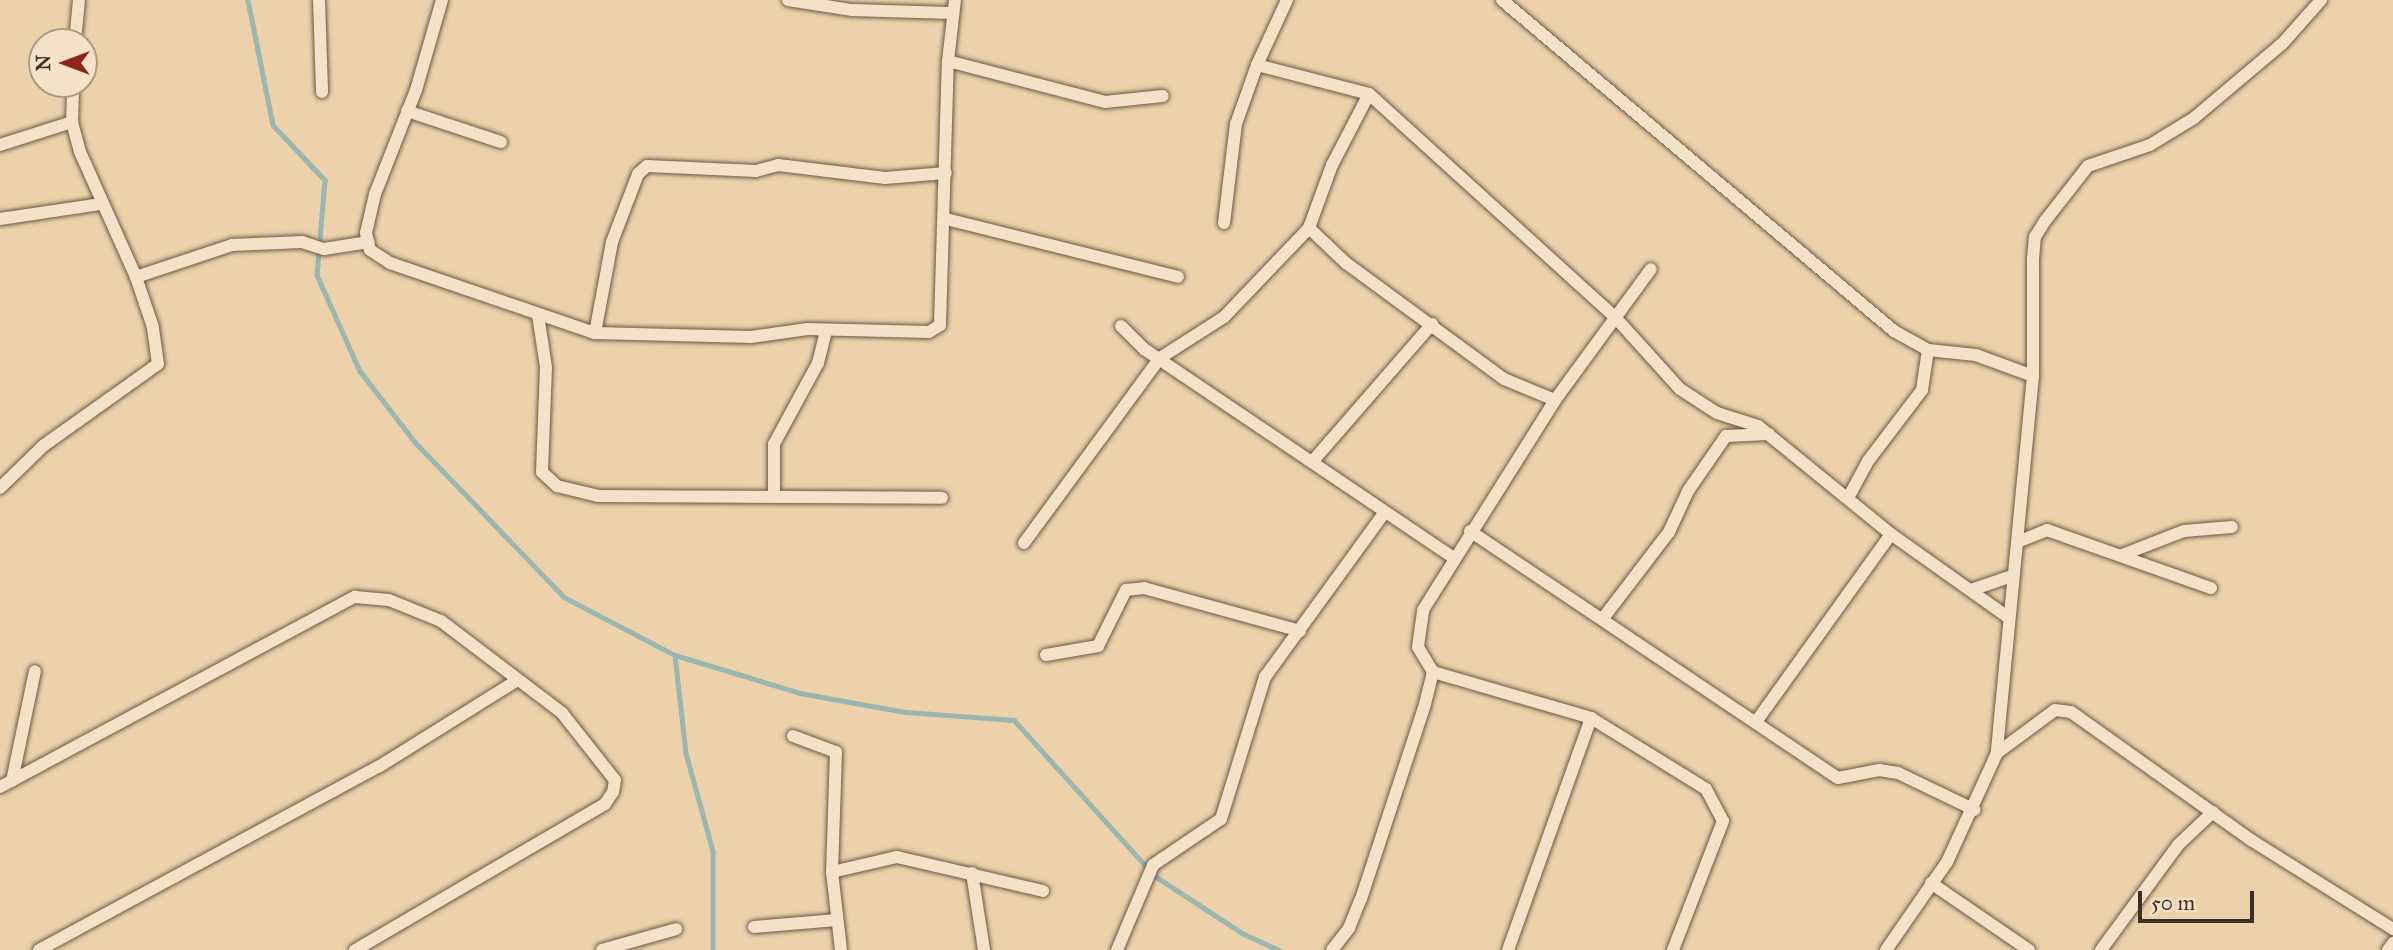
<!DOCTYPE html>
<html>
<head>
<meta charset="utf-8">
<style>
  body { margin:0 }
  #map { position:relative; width:2393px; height:950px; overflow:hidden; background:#ecd1aa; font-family:"IM FELL Great Primer",serif }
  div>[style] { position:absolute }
  .stream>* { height:4.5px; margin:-2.25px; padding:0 2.25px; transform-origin:2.25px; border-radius:2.25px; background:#99b6af }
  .roads { filter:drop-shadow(0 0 2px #685846) drop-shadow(0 0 2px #685846) }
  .street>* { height:12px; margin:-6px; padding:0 6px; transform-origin:6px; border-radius:6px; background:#f3e1c8 }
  span { translate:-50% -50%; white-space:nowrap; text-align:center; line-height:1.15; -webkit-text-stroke:5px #f3e1c8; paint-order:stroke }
  .north { position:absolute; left:28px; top:28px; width:70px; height:70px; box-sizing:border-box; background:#f3e1c8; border:2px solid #aa9a86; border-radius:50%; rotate:270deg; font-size:19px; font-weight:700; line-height:28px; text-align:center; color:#3c3024 }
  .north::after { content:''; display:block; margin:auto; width:24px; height:32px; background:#8f2418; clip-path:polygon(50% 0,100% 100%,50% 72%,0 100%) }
  .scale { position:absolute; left:2138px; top:891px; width:116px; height:32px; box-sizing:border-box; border:4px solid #3c3024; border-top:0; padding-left:9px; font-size:21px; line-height:24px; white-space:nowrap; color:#3c3024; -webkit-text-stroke:5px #f3e1c8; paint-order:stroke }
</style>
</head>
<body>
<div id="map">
  <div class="stream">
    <div style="left:248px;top:0;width:127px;rotate:78.7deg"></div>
    <div style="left:273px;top:125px;width:76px;rotate:46.6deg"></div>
    <div style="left:325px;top:180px;width:95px;rotate:94.8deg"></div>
    <div style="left:317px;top:275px;width:105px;rotate:65.9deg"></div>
    <div style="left:360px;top:371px;width:90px;rotate:52.2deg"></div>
    <div style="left:415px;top:442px;width:215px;rotate:46.1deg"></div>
    <div style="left:564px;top:597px;width:125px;rotate:27.6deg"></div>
    <div style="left:675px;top:655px;width:131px;rotate:16.9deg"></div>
    <div style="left:800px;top:693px;width:108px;rotate:10.2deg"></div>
    <div style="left:906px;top:712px;width:108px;rotate:4.2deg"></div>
    <div style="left:1014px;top:720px;width:210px;rotate:47.9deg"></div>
    <div style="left:1155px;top:876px;width:104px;rotate:33.2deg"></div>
    <div style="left:1242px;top:933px;width:41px;rotate:24.7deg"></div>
    <div style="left:675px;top:655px;width:99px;rotate:83.6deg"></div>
    <div style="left:686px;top:753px;width:102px;rotate:74.6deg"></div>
    <div style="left:713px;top:851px;width:99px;rotate:90deg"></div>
  </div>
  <div class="roads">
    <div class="street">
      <div style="left:319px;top:0;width:92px;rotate:88.1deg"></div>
      <div style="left:442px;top:0;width:94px;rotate:106.1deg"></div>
      <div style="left:416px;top:90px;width:112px;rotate:111.5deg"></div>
      <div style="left:375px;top:194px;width:40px;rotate:103deg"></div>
      <div style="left:366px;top:233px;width:17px;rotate:77deg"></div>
      <div style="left:370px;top:250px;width:24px;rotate:33deg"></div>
      <div style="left:390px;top:263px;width:217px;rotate:18.9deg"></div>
      <div style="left:595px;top:333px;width:156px;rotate:1.5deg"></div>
      <div style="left:751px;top:337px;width:57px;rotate:-8.1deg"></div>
      <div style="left:807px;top:329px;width:122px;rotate:1.4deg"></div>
      <div style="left:929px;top:332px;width:13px;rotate:-32deg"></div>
      <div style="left:940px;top:325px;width:264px;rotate:-88.3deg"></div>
      <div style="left:948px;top:61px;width:61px;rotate:-83.5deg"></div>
      <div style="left:788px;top:0;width:65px;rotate:8.9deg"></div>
      <div style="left:852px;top:10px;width:99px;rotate:1.7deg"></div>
      <div style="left:1287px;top:0;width:72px;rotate:114.8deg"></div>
      <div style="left:1257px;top:65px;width:116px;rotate:14.5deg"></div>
      <div style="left:1369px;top:94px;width:331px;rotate:42.2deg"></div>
      <div style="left:1614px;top:316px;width:98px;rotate:47.9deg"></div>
      <div style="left:1680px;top:389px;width:44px;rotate:33deg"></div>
      <div style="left:1717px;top:413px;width:43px;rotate:17.6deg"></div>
      <div style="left:1758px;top:426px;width:171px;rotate:39.1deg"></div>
      <div style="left:1891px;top:534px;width:143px;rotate:35.4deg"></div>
      <div style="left:1502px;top:0;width:513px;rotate:40.18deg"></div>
      <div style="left:1894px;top:331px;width:39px;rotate:29deg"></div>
      <div style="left:1928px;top:350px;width:48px;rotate:5.9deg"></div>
      <div style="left:1976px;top:355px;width:61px;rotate:20.2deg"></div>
      <div style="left:2033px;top:376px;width:379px;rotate:95.5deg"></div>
      <div style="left:1997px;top:753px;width:120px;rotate:114.6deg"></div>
      <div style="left:1947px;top:862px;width:107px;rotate:124.7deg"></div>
      <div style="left:75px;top:42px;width:42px;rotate:-84.6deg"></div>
      <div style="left:948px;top:61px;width:162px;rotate:14.6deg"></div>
      <div style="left:1105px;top:102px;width:58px;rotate:-5.9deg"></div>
      <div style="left:1369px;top:94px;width:80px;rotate:117.5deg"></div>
      <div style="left:1332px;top:165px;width:67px;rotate:110.1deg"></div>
      <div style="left:1309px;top:228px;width:51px;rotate:43.4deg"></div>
      <div style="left:1346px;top:263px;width:196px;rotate:36.3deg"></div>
      <div style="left:1504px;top:379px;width:55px;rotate:22.4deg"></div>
      <div style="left:407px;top:111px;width:99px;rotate:18.3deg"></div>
      <div style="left:0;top:145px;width:76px;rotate:-17.7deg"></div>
      <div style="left:0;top:219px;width:101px;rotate:-8.5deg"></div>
      <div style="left:946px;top:219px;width:239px;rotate:14deg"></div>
      <div style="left:1224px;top:223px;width:100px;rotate:-83.1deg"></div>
      <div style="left:1236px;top:124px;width:63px;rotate:-70.4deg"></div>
      <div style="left:136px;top:277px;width:101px;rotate:-18.4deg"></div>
      <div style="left:232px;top:245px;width:70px;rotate:-2.5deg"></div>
      <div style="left:302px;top:242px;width:23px;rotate:18deg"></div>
      <div style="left:324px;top:249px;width:45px;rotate:-9deg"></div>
      <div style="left:538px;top:315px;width:53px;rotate:81.3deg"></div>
      <div style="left:546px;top:367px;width:105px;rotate:92.2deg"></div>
      <div style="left:542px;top:472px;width:21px;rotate:43deg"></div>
      <div style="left:557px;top:486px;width:42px;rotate:13.7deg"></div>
      <div style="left:598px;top:496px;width:344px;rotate:0.3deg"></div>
      <div style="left:1121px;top:326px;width:33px;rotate:45deg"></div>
      <div style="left:1144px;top:349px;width:374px;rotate:34deg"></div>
      <div style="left:595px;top:333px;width:93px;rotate:-79.4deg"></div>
      <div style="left:612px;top:242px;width:73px;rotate:-69.1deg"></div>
      <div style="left:638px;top:174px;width:12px;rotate:-42deg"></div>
      <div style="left:647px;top:166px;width:109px;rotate:2.6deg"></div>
      <div style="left:756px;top:171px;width:23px;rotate:-15deg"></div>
      <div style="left:778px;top:165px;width:108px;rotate:6.9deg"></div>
      <div style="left:885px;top:178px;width:61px;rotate:-4.7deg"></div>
      <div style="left:2033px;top:376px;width:117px;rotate:-90deg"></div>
      <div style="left:2033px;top:259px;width:22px;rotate:-85deg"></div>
      <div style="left:2035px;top:237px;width:19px;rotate:-58deg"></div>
      <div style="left:2045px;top:221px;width:70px;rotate:-52deg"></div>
      <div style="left:2088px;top:166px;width:65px;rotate:-18.7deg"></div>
      <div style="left:2150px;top:145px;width:52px;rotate:-31.5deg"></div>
      <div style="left:2194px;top:118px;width:115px;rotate:-40.1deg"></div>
      <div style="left:2282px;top:44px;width:59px;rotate:-48.4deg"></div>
      <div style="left:1312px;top:462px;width:183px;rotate:-49deg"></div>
      <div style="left:0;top:488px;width:60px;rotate:-44.3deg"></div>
      <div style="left:43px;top:446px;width:141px;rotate:-35.5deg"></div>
      <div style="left:158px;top:364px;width:37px;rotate:-98deg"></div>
      <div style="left:153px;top:327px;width:53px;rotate:-108.8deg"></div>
      <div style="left:136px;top:277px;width:137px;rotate:-114.1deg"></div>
      <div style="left:80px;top:152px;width:31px;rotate:-105deg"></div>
      <div style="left:72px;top:122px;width:38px;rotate:-88deg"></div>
      <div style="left:774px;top:493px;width:49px;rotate:-90deg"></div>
      <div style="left:774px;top:444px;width:92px;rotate:-61.5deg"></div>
      <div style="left:818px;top:363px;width:34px;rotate:-76deg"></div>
      <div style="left:1848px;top:498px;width:42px;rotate:-61.6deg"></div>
      <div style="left:1868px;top:461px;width:89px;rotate:-52.7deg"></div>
      <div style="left:1922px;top:390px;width:40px;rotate:-81.5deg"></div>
      <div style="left:1470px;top:531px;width:443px;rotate:33.9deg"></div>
      <div style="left:1838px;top:778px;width:42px;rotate:-11deg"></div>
      <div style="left:1879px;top:770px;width:19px;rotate:9deg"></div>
      <div style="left:1898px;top:773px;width:85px;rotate:25.7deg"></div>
      <div style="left:2020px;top:541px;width:29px;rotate:-22deg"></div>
      <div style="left:2047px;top:530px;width:174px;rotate:19.5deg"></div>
      <div style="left:1024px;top:543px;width:230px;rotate:-53.7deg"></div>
      <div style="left:1160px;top:358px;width:76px;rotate:-32.6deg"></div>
      <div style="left:1224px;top:317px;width:123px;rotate:-46.3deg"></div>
      <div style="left:2122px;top:555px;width:66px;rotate:-21.2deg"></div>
      <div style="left:2184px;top:531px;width:48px;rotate:-4.8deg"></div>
      <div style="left:1974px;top:589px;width:40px;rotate:-18.9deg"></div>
      <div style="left:1604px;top:617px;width:107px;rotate:-52.6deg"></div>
      <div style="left:1669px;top:532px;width:45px;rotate:-65.1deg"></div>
      <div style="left:1688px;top:491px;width:67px;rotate:-55.4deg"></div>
      <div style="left:1726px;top:436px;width:43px;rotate:-2.7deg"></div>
      <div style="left:1046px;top:655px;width:53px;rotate:-9.8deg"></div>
      <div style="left:1098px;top:646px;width:63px;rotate:-63.4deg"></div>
      <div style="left:1126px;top:590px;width:18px;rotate:-6deg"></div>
      <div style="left:1144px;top:588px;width:162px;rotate:15.4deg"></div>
      <div style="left:1433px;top:672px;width:165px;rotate:16.2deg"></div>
      <div style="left:1591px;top:718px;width:135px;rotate:31.7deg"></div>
      <div style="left:1706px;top:789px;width:36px;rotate:62deg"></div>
      <div style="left:1723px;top:821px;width:138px;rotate:111.2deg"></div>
      <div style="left:1756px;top:722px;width:231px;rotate:-54.3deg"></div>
      <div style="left:793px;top:736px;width:46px;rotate:20.4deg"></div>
      <div style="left:836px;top:752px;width:120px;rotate:91.9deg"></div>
      <div style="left:832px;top:872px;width:79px;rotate:83.4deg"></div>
      <div style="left:1997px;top:753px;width:72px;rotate:-36.6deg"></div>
      <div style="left:2055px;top:710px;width:16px;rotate:7deg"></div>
      <div style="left:2071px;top:712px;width:221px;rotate:35.4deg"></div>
      <div style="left:2251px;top:840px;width:168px;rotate:32.1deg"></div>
      <div style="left:12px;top:781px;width:112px;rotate:-78.2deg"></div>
      <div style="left:0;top:787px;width:403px;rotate:-28.2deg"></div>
      <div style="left:355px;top:597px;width:34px;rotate:5deg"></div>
      <div style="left:389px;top:600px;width:56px;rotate:22deg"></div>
      <div style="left:441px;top:621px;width:152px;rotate:37.2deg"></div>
      <div style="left:562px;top:713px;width:85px;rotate:51.7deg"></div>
      <div style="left:615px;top:780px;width:12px;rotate:99deg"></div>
      <div style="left:613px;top:792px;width:14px;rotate:124deg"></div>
      <div style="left:605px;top:804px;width:290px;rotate:149.7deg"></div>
      <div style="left:832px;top:872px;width:67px;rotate:-13deg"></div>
      <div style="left:897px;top:857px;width:150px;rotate:13.1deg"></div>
      <div style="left:972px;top:873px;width:78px;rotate:81.1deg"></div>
      <div style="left:1931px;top:883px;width:119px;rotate:34.4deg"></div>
      <div style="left:754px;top:927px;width:83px;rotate:-4.8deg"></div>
      <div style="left:39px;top:950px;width:387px;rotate:-28.4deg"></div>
      <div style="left:380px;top:766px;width:160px;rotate:-32deg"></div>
      <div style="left:602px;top:950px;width:77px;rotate:-15.8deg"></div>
      <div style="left:1117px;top:950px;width:92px;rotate:-67deg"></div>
      <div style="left:1153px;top:865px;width:82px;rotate:-34.1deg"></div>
      <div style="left:1221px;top:819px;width:149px;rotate:-72.8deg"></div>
      <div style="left:1265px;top:677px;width:203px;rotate:-54deg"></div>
      <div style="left:1332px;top:950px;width:28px;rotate:-52deg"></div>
      <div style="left:1349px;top:928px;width:31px;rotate:-68deg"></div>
      <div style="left:1361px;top:899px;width:205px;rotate:-71.8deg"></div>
      <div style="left:1425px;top:704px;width:33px;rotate:-76deg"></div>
      <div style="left:1433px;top:672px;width:29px;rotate:-121deg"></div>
      <div style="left:1418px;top:647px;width:37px;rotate:-82deg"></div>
      <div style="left:1423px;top:610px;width:248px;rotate:-57.8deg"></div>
      <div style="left:1555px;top:400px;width:162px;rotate:-53.8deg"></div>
      <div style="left:1508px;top:950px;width:246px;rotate:-70.3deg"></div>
      <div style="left:2101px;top:950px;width:130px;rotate:-53.7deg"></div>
      <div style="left:2178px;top:845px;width:48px;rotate:-43.3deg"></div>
      <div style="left:2388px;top:950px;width:9px;rotate:-54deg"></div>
    </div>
  </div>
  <div class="north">N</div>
  <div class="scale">50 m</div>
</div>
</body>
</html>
